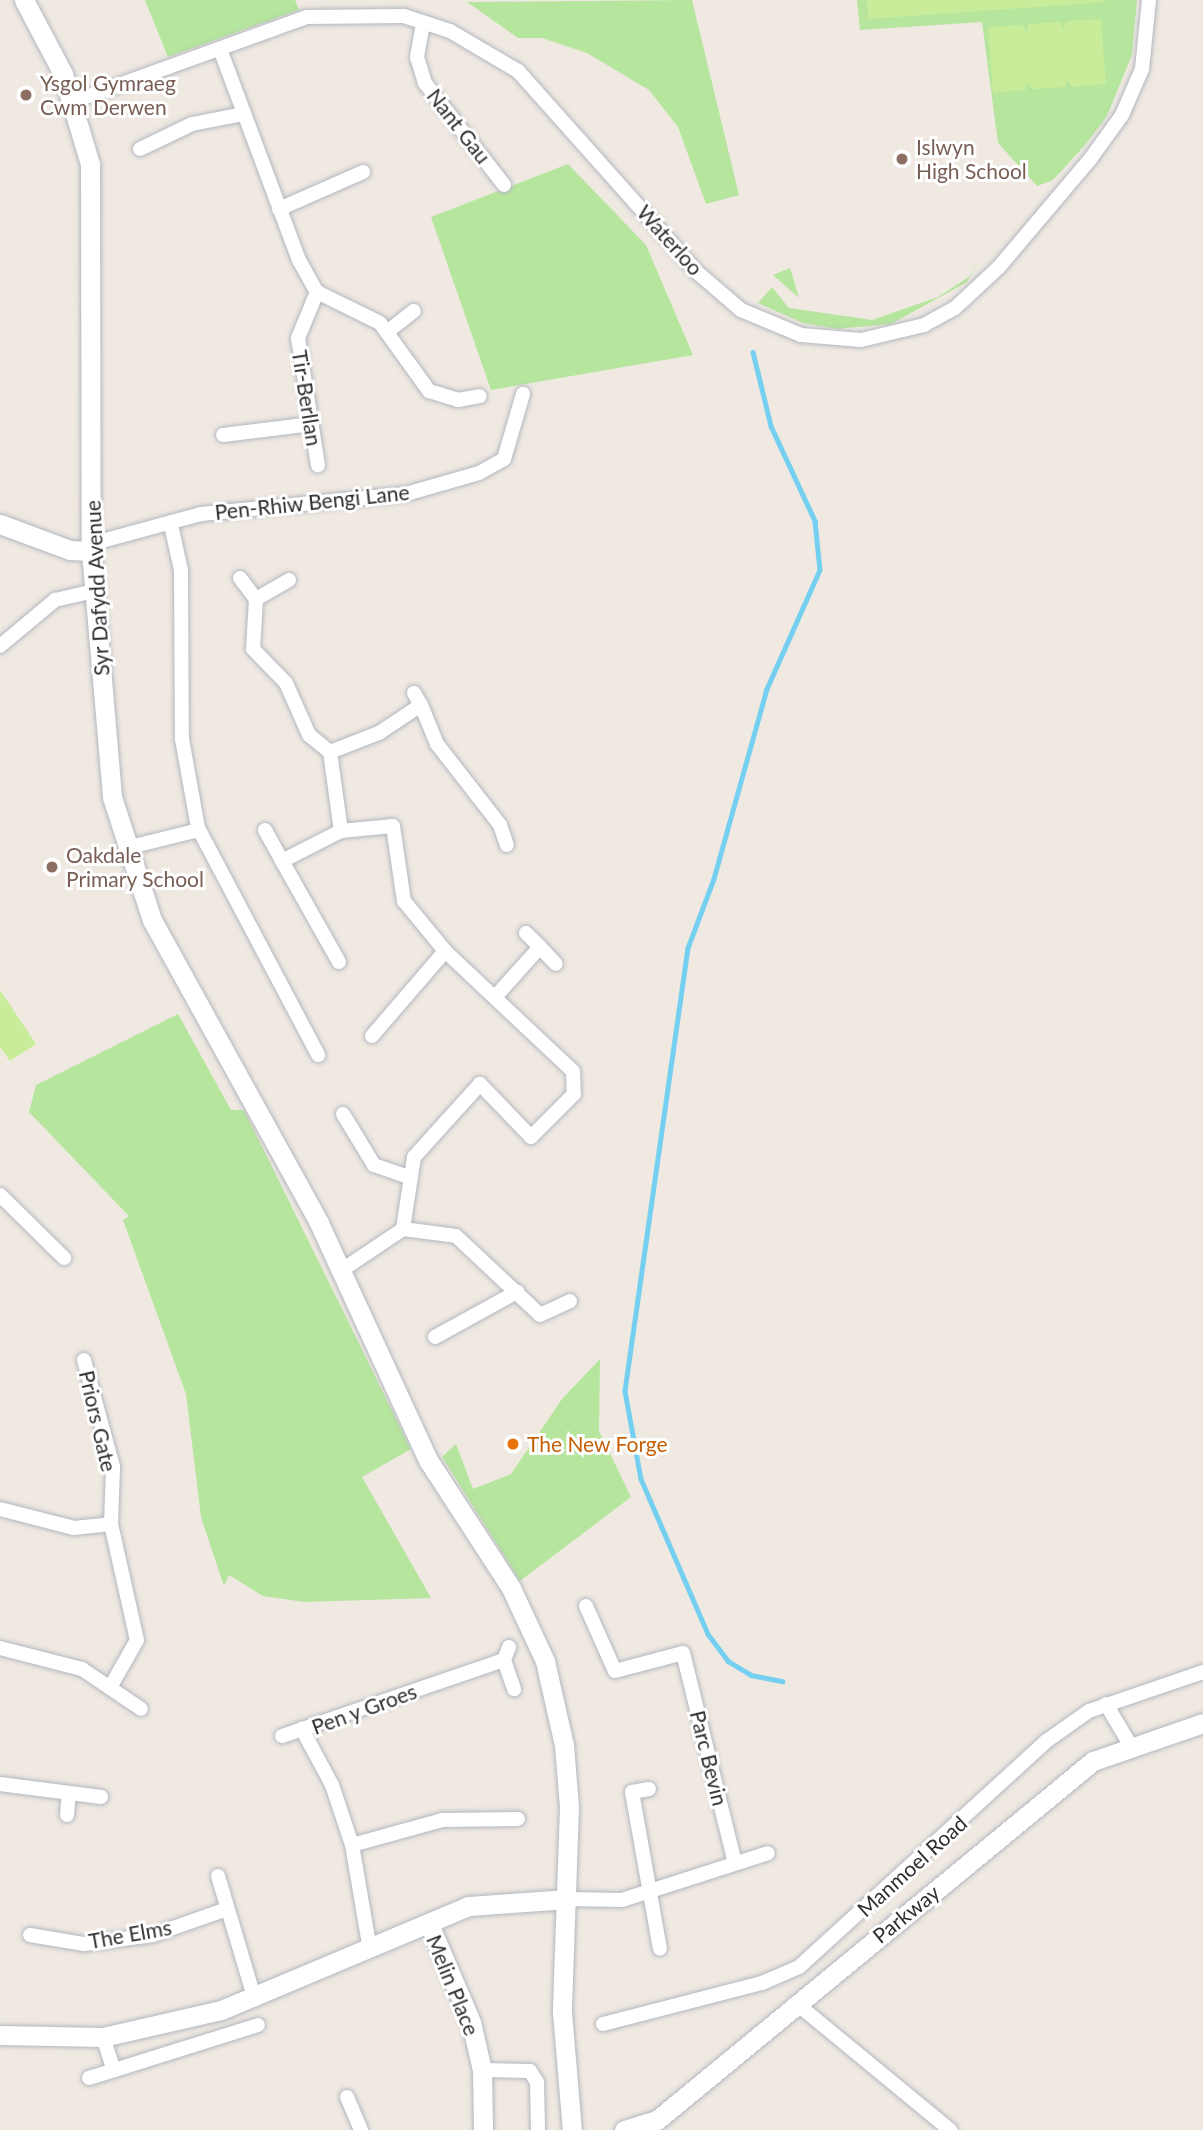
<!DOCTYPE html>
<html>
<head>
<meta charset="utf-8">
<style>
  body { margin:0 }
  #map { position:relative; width:1203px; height:2130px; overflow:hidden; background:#efe9e1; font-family:Lato,sans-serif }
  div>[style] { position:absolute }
  .green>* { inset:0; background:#b6e59e }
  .pitch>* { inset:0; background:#c9ec9a }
  .stream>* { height:4.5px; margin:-2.25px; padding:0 2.25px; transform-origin:2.25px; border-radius:2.25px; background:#75cff0 }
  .roads { filter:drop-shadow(0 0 2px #b4b7c1) drop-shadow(0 0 2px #b4b7c1) }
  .street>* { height:14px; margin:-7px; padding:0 7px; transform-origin:7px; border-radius:7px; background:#fff }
  .secondary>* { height:19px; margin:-9.5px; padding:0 9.5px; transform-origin:9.5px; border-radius:9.5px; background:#fff }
  .dots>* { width:19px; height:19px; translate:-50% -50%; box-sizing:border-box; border:4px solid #fff; border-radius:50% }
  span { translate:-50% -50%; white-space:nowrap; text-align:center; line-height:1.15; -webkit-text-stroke:6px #fff; paint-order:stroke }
  .education-label { font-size:21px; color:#785e54 }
  .left { translate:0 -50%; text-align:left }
  .street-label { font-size:21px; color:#2e2e2e }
  .food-label { font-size:21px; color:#c56008 }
</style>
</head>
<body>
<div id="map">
  <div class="green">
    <div style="clip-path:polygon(145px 0,295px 0,299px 10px,168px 57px)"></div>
    <div style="clip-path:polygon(692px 0,739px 195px,706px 204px,678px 127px,649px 90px,587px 53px,542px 38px,518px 38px,467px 2px)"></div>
    <div style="clip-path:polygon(857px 0,1137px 0,1132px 55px,1107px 116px,1086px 144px,1053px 180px,1037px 186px,998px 143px,982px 22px,860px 30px)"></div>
    <div style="clip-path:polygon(568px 164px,646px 245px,693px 355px,491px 390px,431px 217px)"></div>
    <div style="clip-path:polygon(979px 261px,967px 282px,891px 324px,837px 329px,803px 323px,758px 303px,772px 287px,789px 308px,872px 320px,938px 297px,969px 277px)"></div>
    <div style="clip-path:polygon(790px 268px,799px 298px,773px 275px)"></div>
    <div style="clip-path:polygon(178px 1014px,231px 1110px,244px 1110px,411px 1449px,362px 1477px,431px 1598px,304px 1602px,263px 1596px,229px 1575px,224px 1586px,201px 1517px,186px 1394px,123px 1220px,129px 1216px,29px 1112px,36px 1085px)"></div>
    <div style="clip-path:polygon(600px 1359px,599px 1431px,631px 1497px,520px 1581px,442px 1457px,456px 1444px,473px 1489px,511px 1474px,562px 1399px)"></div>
  </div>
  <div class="pitch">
    <div style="clip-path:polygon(867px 0,1105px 0,1105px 2px,868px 19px)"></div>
    <div style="clip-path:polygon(1101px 19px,1106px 84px,1073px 87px,1066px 80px,1066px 87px,1033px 89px,1026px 83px,1026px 90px,993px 93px,988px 27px,1021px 25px,1028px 32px,1028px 24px,1061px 22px,1062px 29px,1068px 21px)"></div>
    <div style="clip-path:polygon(0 990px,36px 1044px,10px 1061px,0 1047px)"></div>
  </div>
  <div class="stream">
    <div style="left:753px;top:352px;width:76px;rotate:76.3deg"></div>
    <div style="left:771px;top:426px;width:105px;rotate:65.1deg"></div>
    <div style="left:815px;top:521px;width:49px;rotate:84.2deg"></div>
    <div style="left:820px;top:570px;width:130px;rotate:114deg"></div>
    <div style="left:767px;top:689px;width:197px;rotate:105.6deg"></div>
    <div style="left:714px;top:879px;width:74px;rotate:110.6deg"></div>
    <div style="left:688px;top:948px;width:447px;rotate:98.1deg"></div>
    <div style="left:625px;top:1391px;width:89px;rotate:79.7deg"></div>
    <div style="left:641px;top:1479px;width:169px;rotate:66.6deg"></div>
    <div style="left:708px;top:1634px;width:34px;rotate:53deg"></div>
    <div style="left:728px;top:1661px;width:27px;rotate:31deg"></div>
    <div style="left:751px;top:1675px;width:32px;rotate:11deg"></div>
  </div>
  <div class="roads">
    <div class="street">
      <div style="left:423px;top:23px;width:35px;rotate:100deg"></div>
      <div style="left:417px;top:57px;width:27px;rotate:73deg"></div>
      <div style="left:425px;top:83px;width:129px;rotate:52.2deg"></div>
      <div style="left:220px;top:49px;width:225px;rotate:69.5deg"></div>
      <div style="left:299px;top:260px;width:37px;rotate:61deg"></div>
      <div style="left:317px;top:292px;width:50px;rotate:112.4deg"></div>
      <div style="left:298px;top:338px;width:129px;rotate:81.1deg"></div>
      <div style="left:72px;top:102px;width:250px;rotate:-19.9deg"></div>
      <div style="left:307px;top:17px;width:97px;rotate:-0.6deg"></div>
      <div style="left:404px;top:16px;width:48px;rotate:18.1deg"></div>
      <div style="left:450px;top:31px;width:79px;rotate:30.5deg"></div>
      <div style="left:518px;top:71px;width:271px;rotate:48.3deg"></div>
      <div style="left:698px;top:273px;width:57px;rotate:40.7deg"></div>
      <div style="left:741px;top:310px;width:65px;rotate:22.6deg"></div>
      <div style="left:801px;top:335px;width:60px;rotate:4.8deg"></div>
      <div style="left:861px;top:340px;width:65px;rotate:-13.4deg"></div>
      <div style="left:924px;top:325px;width:35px;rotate:-29deg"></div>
      <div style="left:955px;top:308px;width:60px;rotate:-43deg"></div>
      <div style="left:999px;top:267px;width:143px;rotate:-49.8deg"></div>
      <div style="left:1091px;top:158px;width:53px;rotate:-54.2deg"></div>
      <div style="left:1122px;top:115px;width:50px;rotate:-66.5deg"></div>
      <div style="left:1142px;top:69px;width:69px;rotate:-84.2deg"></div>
      <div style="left:140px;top:149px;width:58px;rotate:-25.7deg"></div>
      <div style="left:192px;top:124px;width:53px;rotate:-10.9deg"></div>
      <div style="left:279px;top:209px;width:92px;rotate:-23.8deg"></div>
      <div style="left:317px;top:292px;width:70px;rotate:26.2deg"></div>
      <div style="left:380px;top:323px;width:84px;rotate:54.2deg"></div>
      <div style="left:429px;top:391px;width:30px;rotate:17deg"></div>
      <div style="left:458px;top:400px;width:22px;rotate:-10deg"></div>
      <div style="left:387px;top:332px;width:34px;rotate:-38deg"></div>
      <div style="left:223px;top:435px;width:90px;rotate:-7deg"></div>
      <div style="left:171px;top:525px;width:46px;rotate:77.5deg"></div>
      <div style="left:181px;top:570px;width:169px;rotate:89.7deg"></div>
      <div style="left:182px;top:739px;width:90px;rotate:79.8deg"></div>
      <div style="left:198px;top:828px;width:257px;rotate:62.1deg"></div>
      <div style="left:91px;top:544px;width:114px;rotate:-15.3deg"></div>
      <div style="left:201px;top:514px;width:206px;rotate:-5.6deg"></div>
      <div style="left:406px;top:494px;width:76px;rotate:-16deg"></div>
      <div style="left:479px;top:473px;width:29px;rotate:-29deg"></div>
      <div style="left:504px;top:459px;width:68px;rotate:-73.7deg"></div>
      <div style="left:240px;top:578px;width:26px;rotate:53deg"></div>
      <div style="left:289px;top:580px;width:38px;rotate:150deg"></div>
      <div style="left:256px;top:599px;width:50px;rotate:93.4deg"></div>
      <div style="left:253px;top:649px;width:47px;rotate:45.9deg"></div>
      <div style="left:286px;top:683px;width:57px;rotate:66.1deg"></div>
      <div style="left:309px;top:735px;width:27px;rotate:39deg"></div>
      <div style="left:0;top:646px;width:72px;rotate:-39.9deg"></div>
      <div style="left:55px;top:600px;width:40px;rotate:-13deg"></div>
      <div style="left:421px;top:705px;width:42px;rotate:67.7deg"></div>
      <div style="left:437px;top:744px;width:103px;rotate:52.1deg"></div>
      <div style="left:500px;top:825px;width:21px;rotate:71deg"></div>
      <div style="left:330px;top:752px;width:80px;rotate:82.1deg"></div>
      <div style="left:341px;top:831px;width:52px;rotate:-5.5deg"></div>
      <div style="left:393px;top:826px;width:76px;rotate:81.7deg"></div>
      <div style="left:404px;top:901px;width:65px;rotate:50.6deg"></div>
      <div style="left:445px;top:951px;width:175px;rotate:43.2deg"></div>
      <div style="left:573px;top:1071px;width:23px;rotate:88deg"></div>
      <div style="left:574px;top:1094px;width:61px;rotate:135deg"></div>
      <div style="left:531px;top:1137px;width:74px;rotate:-133.9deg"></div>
      <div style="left:480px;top:1084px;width:98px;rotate:132.1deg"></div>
      <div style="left:414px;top:1157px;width:73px;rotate:98.7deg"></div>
      <div style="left:403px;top:1229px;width:73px;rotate:146.1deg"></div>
      <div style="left:330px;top:752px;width:53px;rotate:-21.2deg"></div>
      <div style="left:379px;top:733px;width:50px;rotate:-33.7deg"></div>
      <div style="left:421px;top:705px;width:14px;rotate:-120deg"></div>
      <div style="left:265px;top:830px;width:35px;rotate:61deg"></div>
      <div style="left:126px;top:848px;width:75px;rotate:-13.9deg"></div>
      <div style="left:540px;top:947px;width:23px;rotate:47deg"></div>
      <div style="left:339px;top:962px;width:116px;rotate:-119.4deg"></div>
      <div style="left:282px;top:861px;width:66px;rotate:-27deg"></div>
      <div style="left:496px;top:996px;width:66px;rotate:-48.1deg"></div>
      <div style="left:540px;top:947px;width:20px;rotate:-135deg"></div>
      <div style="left:372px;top:1036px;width:112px;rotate:-49.3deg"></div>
      <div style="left:343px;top:1114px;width:60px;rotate:58.7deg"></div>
      <div style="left:374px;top:1165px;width:37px;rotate:19deg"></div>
      <div style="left:0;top:1195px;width:90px;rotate:44.5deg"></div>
      <div style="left:403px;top:1229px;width:53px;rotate:7.5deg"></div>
      <div style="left:456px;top:1236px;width:115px;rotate:43.2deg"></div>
      <div style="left:540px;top:1315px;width:33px;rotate:-25deg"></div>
      <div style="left:435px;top:1337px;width:94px;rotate:-28.8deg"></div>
      <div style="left:84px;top:1360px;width:111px;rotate:74.8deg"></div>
      <div style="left:113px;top:1467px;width:57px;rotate:92deg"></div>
      <div style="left:111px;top:1524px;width:119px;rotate:77.4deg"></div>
      <div style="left:137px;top:1640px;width:53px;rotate:119.5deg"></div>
      <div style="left:0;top:1509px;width:76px;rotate:14.4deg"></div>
      <div style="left:74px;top:1528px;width:37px;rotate:-6deg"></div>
      <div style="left:586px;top:1606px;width:71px;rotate:66deg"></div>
      <div style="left:615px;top:1671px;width:70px;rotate:-14.8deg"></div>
      <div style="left:683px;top:1653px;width:216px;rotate:76.1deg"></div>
      <div style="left:0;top:1648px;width:85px;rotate:14.4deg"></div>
      <div style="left:82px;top:1669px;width:71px;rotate:34.1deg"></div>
      <div style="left:504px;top:1660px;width:14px;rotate:-69deg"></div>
      <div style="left:1106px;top:1704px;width:51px;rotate:59.4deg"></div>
      <div style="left:282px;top:1736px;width:21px;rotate:-19deg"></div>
      <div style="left:0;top:1784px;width:102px;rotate:7.3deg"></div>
      <div style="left:649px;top:1789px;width:17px;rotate:170deg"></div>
      <div style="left:632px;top:1792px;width:159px;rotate:79.9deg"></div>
      <div style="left:67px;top:1815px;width:21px;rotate:-85deg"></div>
      <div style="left:352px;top:1845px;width:93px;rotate:-15.5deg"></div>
      <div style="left:442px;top:1820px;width:76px;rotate:-0.8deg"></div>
      <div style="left:218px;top:1876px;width:129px;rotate:73.4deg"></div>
      <div style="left:569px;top:1899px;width:53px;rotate:1.1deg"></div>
      <div style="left:622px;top:1900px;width:153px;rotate:-17.8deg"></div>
      <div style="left:30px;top:1935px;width:55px;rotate:9.5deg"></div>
      <div style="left:84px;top:1944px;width:70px;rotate:-7.4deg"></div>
      <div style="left:153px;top:1935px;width:78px;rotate:-19.4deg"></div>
      <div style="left:370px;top:1950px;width:107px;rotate:-99.7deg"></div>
      <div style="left:352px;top:1845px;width:63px;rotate:-108.4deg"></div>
      <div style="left:332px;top:1785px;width:64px;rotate:-118.2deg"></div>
      <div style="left:302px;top:1729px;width:213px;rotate:-18.9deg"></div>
      <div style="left:504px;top:1660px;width:31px;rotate:71deg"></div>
      <div style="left:796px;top:2003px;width:200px;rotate:39.5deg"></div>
      <div style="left:603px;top:2024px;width:164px;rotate:-14.5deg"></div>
      <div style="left:762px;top:1983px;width:40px;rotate:-23.4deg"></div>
      <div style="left:799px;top:1967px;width:333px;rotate:-42.4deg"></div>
      <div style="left:1045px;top:1742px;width:54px;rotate:-35.2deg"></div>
      <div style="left:1089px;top:1711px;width:120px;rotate:-18.9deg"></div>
      <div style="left:103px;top:2037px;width:35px;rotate:72deg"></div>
      <div style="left:482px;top:2070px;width:48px;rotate:1.2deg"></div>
      <div style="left:530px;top:2071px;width:13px;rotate:58deg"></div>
      <div style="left:537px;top:2082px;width:48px;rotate:88.8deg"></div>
      <div style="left:89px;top:2078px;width:177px;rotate:-17.4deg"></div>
      <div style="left:347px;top:2097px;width:36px;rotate:67deg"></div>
    </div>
    <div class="secondary">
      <div style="left:24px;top:0;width:84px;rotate:62.2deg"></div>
      <div style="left:63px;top:74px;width:94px;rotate:73.3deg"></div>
      <div style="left:90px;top:164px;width:387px;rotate:89.9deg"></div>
      <div style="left:91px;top:551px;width:247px;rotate:85.1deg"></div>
      <div style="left:112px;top:797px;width:129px;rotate:72deg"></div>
      <div style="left:152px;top:920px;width:346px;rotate:61.1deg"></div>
      <div style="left:319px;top:1223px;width:261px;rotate:65.3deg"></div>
      <div style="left:428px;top:1460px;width:153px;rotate:57deg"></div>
      <div style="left:511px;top:1588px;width:81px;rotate:65deg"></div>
      <div style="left:545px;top:1661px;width:86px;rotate:77.3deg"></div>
      <div style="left:564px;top:1745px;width:62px;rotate:85.4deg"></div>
      <div style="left:569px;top:1807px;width:205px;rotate:92deg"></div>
      <div style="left:562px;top:2012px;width:118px;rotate:85.2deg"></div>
      <div style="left:0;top:524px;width:75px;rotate:20.4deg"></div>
      <div style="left:70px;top:550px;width:21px;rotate:3deg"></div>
      <div style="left:429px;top:1924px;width:107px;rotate:66.8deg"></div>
      <div style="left:471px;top:2022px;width:49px;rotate:77.1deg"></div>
      <div style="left:482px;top:2070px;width:60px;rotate:89deg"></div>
      <div style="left:0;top:2035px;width:103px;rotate:1.1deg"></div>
      <div style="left:103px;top:2037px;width:121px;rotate:-12.9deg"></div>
      <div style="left:221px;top:2010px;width:268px;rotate:-22.8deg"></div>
      <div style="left:468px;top:1906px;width:101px;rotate:-4deg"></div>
      <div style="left:624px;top:2130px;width:34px;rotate:-17deg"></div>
      <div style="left:657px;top:2120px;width:565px;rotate:-39.47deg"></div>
      <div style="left:1093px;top:1761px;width:116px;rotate:-19.1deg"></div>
    </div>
  </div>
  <div class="dots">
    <div style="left:26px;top:95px;background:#8d6e63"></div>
    <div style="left:902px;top:159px;background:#8d6e63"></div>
    <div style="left:52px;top:867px;background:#8d6e63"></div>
    <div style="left:513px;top:1444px;background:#e8710a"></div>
  </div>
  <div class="education-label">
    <span class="left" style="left:40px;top:95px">Ysgol Gymraeg<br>Cwm Derwen</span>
    <span class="left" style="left:916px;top:159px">Islwyn<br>High School</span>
    <span class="left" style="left:66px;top:867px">Oakdale<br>Primary School</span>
  </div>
  <div class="street-label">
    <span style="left:459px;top:126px;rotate:52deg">Nant Gau</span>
    <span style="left:670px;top:240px;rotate:48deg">Waterloo</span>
    <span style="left:307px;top:398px;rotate:81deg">Tir-Berllan</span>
    <span style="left:312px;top:502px;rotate:-6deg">Pen-Rhiw Bengi Lane</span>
    <span style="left:97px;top:588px;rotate:-93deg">Syr Dafydd Avenue</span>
    <span style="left:98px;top:1421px;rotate:77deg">Priors Gate</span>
    <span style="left:364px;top:1709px;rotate:-20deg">Pen y Groes</span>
    <span style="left:709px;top:1758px;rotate:76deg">Parc Bevin</span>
    <span style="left:912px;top:1866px;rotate:-42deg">Manmoel Road</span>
    <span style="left:906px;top:1914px;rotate:-39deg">Parkway</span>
    <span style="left:130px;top:1934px;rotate:-10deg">The Elms</span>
    <span style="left:453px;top:1985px;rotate:68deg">Melin Place</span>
  </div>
  <div class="food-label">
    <span class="left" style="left:527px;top:1444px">The New Forge</span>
  </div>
</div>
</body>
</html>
